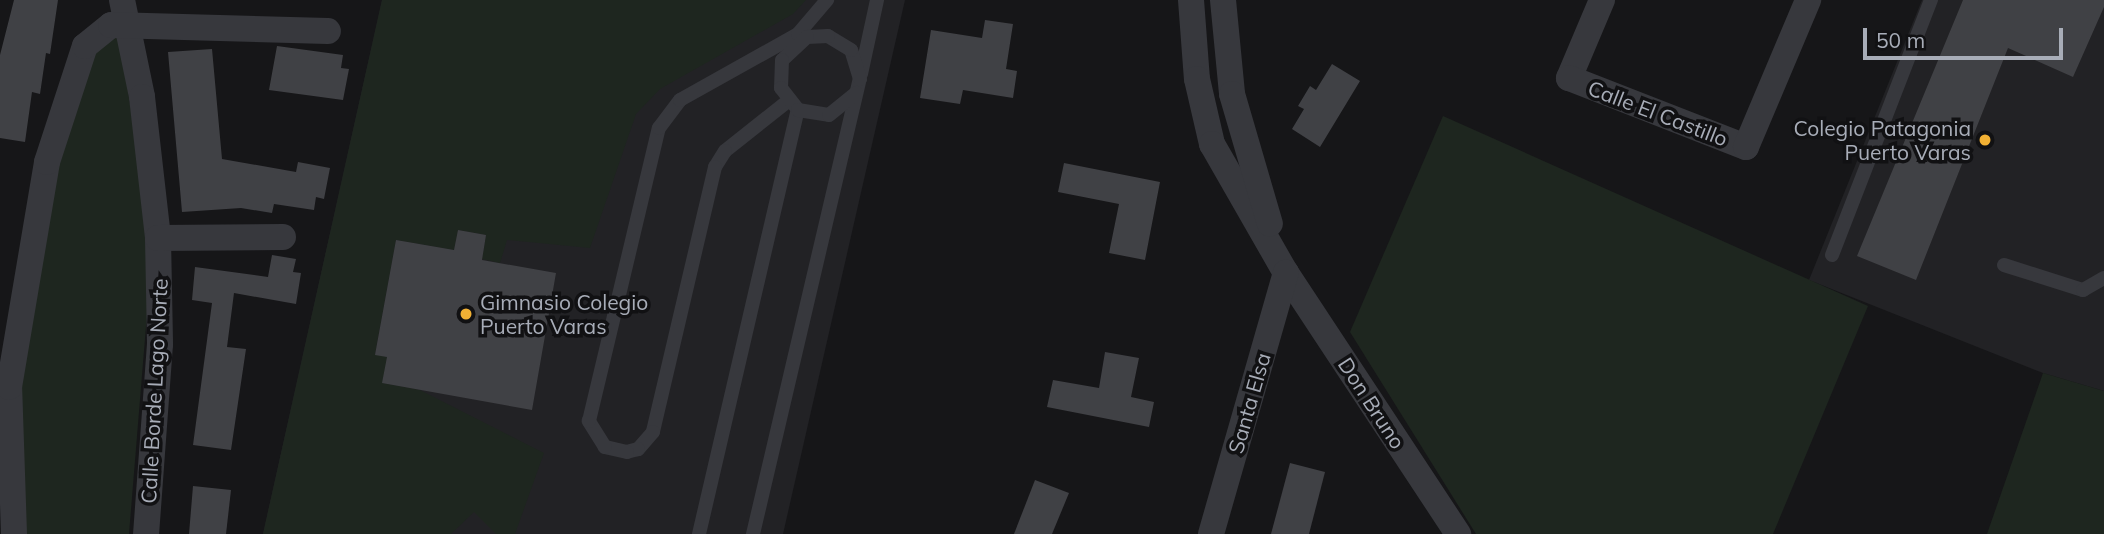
<!DOCTYPE html>
<html>
<head>
<meta charset="utf-8">
<style>
  body { margin:0 }
  #map { position:relative; width:2104px; height:534px; overflow:hidden; background:#161618; font-family:Mulish,sans-serif }
  div>[style] { position:absolute }
  .built>* { inset:0; background:#222225 }
  .green>* { inset:0; background:#1e261f }
  .building>* { inset:0; background:#404145 }
  .service>* { height:14px; margin:-7px; padding:0 7px; transform-origin:7px; border-radius:7px; background:#37383d }
  .minor>* { height:26px; margin:-13px; padding:0 13px; transform-origin:13px; border-radius:13px; background:#37383d }
  .dots>* { width:19px; height:19px; translate:-50% -50%; box-sizing:border-box; border:4px solid #111113; border-radius:50% }
  span { translate:-50% -50%; white-space:nowrap; text-align:center; line-height:1.15; -webkit-text-stroke:7px #111113; paint-order:stroke }
  .street-label { font-size:21px; color:#a8adb8 }
  .poi-label { font-size:21px; color:#a8adb8 }
  .right { translate:-100% -50%; text-align:right }
  .left { translate:0 -50%; text-align:left }
  .scale { position:absolute; left:1863px; top:28px; width:200px; height:32px; box-sizing:border-box; border:4px solid #a8adb8; border-top:0; padding-left:9px; font-size:21px; line-height:24px; white-space:nowrap; color:#a8adb8; -webkit-text-stroke:5px #111113; paint-order:stroke }
</style>
</head>
<body>
<div id="map">
  <div class="built">
    <div style="clip-path:polygon(382px 0,905px 0,783px 534px,263px 534px)"></div>
    <div style="clip-path:polygon(1922px 0,2104px 0,2104px 391px,2043px 373px,1809px 280px)"></div>
  </div>
  <div class="green">
    <div style="clip-path:polygon(382px 0,806px 0,793px 14px,660px 89px,636px 114px,590px 248px,507px 240px,500px 263px,482px 259px,486px 235px,458px 230px,454px 250px,396px 240px,375px 354px,387px 357px,383px 383px,420px 390px,544px 453px,515px 534px,496px 534px,474px 512px,451px 534px,263px 534px)"></div>
    <div style="clip-path:polygon(117px 16px,152px 253px,129px 534px,22px 534px,17px 388px,55px 164px,93px 50px)"></div>
    <div style="clip-path:polygon(1443px 116px,1868px 306px,1773px 534px,1476px 534px,1350px 332px)"></div>
    <div style="clip-path:polygon(2043px 373px,2104px 391px,2104px 534px,1987px 534px)"></div>
  </div>
  <div class="building">
    <div style="clip-path:polygon(14px 0,58px 0,50px 54px,46px 53px,40px 94px,32px 92px,25px 142px,0 138px,0 55px)"></div>
    <div style="clip-path:polygon(1963px 0,2104px 0,2104px 7px,2073px 77px,2008px 48px,1916px 280px,1857px 256px)"></div>
    <div style="clip-path:polygon(985px 20px,1013px 24px,1006px 69px,1017px 71px,1013px 98px,963px 90px,960px 104px,920px 98px,931px 30px,982px 38px)"></div>
    <div style="clip-path:polygon(277px 46px,343px 55px,341px 68px,349px 69px,343px 100px,269px 90px)"></div>
    <div style="clip-path:polygon(212px 49px,222px 159px,296px 172px,298px 162px,330px 168px,324px 199px,316px 197px,314px 210px,274px 204px,272px 213px,241px 208px,182px 212px,168px 52px)"></div>
    <div style="clip-path:polygon(1332px 64px,1360px 81px,1320px 147px,1292px 129px,1304px 109px,1298px 106px,1310px 86px,1316px 90px)"></div>
    <div style="clip-path:polygon(1064px 163px,1160px 182px,1145px 260px,1109px 253px,1119px 204px,1058px 192px)"></div>
    <div style="clip-path:polygon(458px 230px,486px 235px,482px 260px,556px 273px,532px 410px,382px 383px,387px 357px,375px 355px,396px 240px,454px 250px)"></div>
    <div style="clip-path:polygon(272px 255px,296px 259px,293px 272px,301px 273px,296px 304px,234px 293px,227px 347px,246px 349px,231px 450px,193px 445px,212px 303px,192px 300px,195px 267px,268px 277px)"></div>
    <div style="clip-path:polygon(1105px 352px,1139px 358px,1131px 397px,1154px 402px,1149px 427px,1047px 407px,1053px 380px,1099px 388px)"></div>
    <div style="clip-path:polygon(1290px 463px,1325px 472px,1309px 534px,1271px 534px)"></div>
    <div style="clip-path:polygon(1035px 480px,1069px 493px,1052px 534px,1014px 534px)"></div>
    <div style="clip-path:polygon(193px 486px,231px 490px,226px 534px,189px 534px)"></div>
  </div>
  <div class="service">
    <div style="left:861px;top:74px;width:76px;rotate:-77.8deg"></div>
    <div style="left:788px;top:101px;width:80px;rotate:141.6deg"></div>
    <div style="left:725px;top:151px;width:19px;rotate:122deg"></div>
    <div style="left:715px;top:167px;width:272px;rotate:103.2deg"></div>
    <div style="left:653px;top:432px;width:23px;rotate:131deg"></div>
    <div style="left:638px;top:449px;width:11px;rotate:165deg"></div>
    <div style="left:627px;top:452px;width:23px;rotate:-167deg"></div>
    <div style="left:605px;top:447px;width:31px;rotate:-122deg"></div>
    <div style="left:589px;top:421px;width:301px;rotate:-76.6deg"></div>
    <div style="left:659px;top:128px;width:35px;rotate:-53deg"></div>
    <div style="left:680px;top:100px;width:135px;rotate:-29.2deg"></div>
    <div style="left:798px;top:34px;width:45px;rotate:-49.5deg"></div>
    <div style="left:1832px;top:255px;width:274px;rotate:-68.8deg"></div>
    <div style="left:2004px;top:265px;width:83px;rotate:17.6deg"></div>
    <div style="left:2083px;top:290px;width:24px;rotate:-30deg"></div>
    <div style="left:699px;top:534px;width:435px;rotate:-76.9deg"></div>
    <div style="left:753px;top:534px;width:467px;rotate:-76.8deg"></div>
    <div style="left:860px;top:79px;width:30px;rotate:-107deg"></div>
    <div style="left:851px;top:50px;width:27px;rotate:-149deg"></div>
    <div style="left:828px;top:36px;width:21px;rotate:177deg"></div>
    <div style="left:807px;top:37px;width:34px;rotate:137deg"></div>
    <div style="left:782px;top:60px;width:28px;rotate:92deg"></div>
    <div style="left:781px;top:88px;width:28px;rotate:52deg"></div>
    <div style="left:798px;top:110px;width:31px;rotate:9deg"></div>
    <div style="left:829px;top:115px;width:35px;rotate:-39deg"></div>
  </div>
  <div class="minor">
    <div style="left:122px;top:0;width:99px;rotate:78.3deg"></div>
    <div style="left:142px;top:97px;width:142px;rotate:83.5deg"></div>
    <div style="left:158px;top:238px;width:106px;rotate:88.9deg"></div>
    <div style="left:160px;top:344px;width:191px;rotate:94.2deg"></div>
    <div style="left:1191px;top:0;width:79px;rotate:85.7deg"></div>
    <div style="left:1197px;top:79px;width:67px;rotate:77deg"></div>
    <div style="left:1212px;top:144px;width:149px;rotate:60.2deg"></div>
    <div style="left:1286px;top:273px;width:313px;rotate:56.6deg"></div>
    <div style="left:1223px;top:0;width:94px;rotate:84.5deg"></div>
    <div style="left:1232px;top:94px;width:135px;rotate:73.7deg"></div>
    <div style="left:1602px;top:0;width:85px;rotate:112.9deg"></div>
    <div style="left:1569px;top:78px;width:190px;rotate:21.3deg"></div>
    <div style="left:1746px;top:147px;width:160px;rotate:-67.1deg"></div>
    <div style="left:158px;top:238px;width:125px;rotate:-0.5deg"></div>
    <div style="left:14px;top:534px;width:147px;rotate:-91.9deg"></div>
    <div style="left:9px;top:387px;width:228px;rotate:-80.4deg"></div>
    <div style="left:47px;top:162px;width:122px;rotate:-71.9deg"></div>
    <div style="left:85px;top:46px;width:33px;rotate:-39deg"></div>
    <div style="left:111px;top:25px;width:217px;rotate:1.6deg"></div>
    <div style="left:1211px;top:534px;width:272px;rotate:-74deg"></div>
  </div>
  <div class="dots">
    <div style="left:1985px;top:140px;background:#f2b134"></div>
    <div style="left:466px;top:314px;background:#f2b134"></div>
  </div>
  <div class="street-label">
    <span style="left:1658px;top:113px;rotate:21deg">Calle El Castillo</span>
    <span style="left:154px;top:391px;rotate:-87deg">Calle Borde Lago Norte</span>
    <span style="left:1249px;top:403px;rotate:-74deg">Santa Elsa</span>
    <span style="left:1372px;top:403px;rotate:57deg">Don Bruno</span>
  </div>
  <div class="poi-label">
    <span class="right" style="left:1971px;top:140px">Colegio Patagonia<br>Puerto Varas</span>
    <span class="left" style="left:480px;top:314px">Gimnasio Colegio<br>Puerto Varas</span>
  </div>
  <div class="scale">50 m</div>
</div>
</body>
</html>
